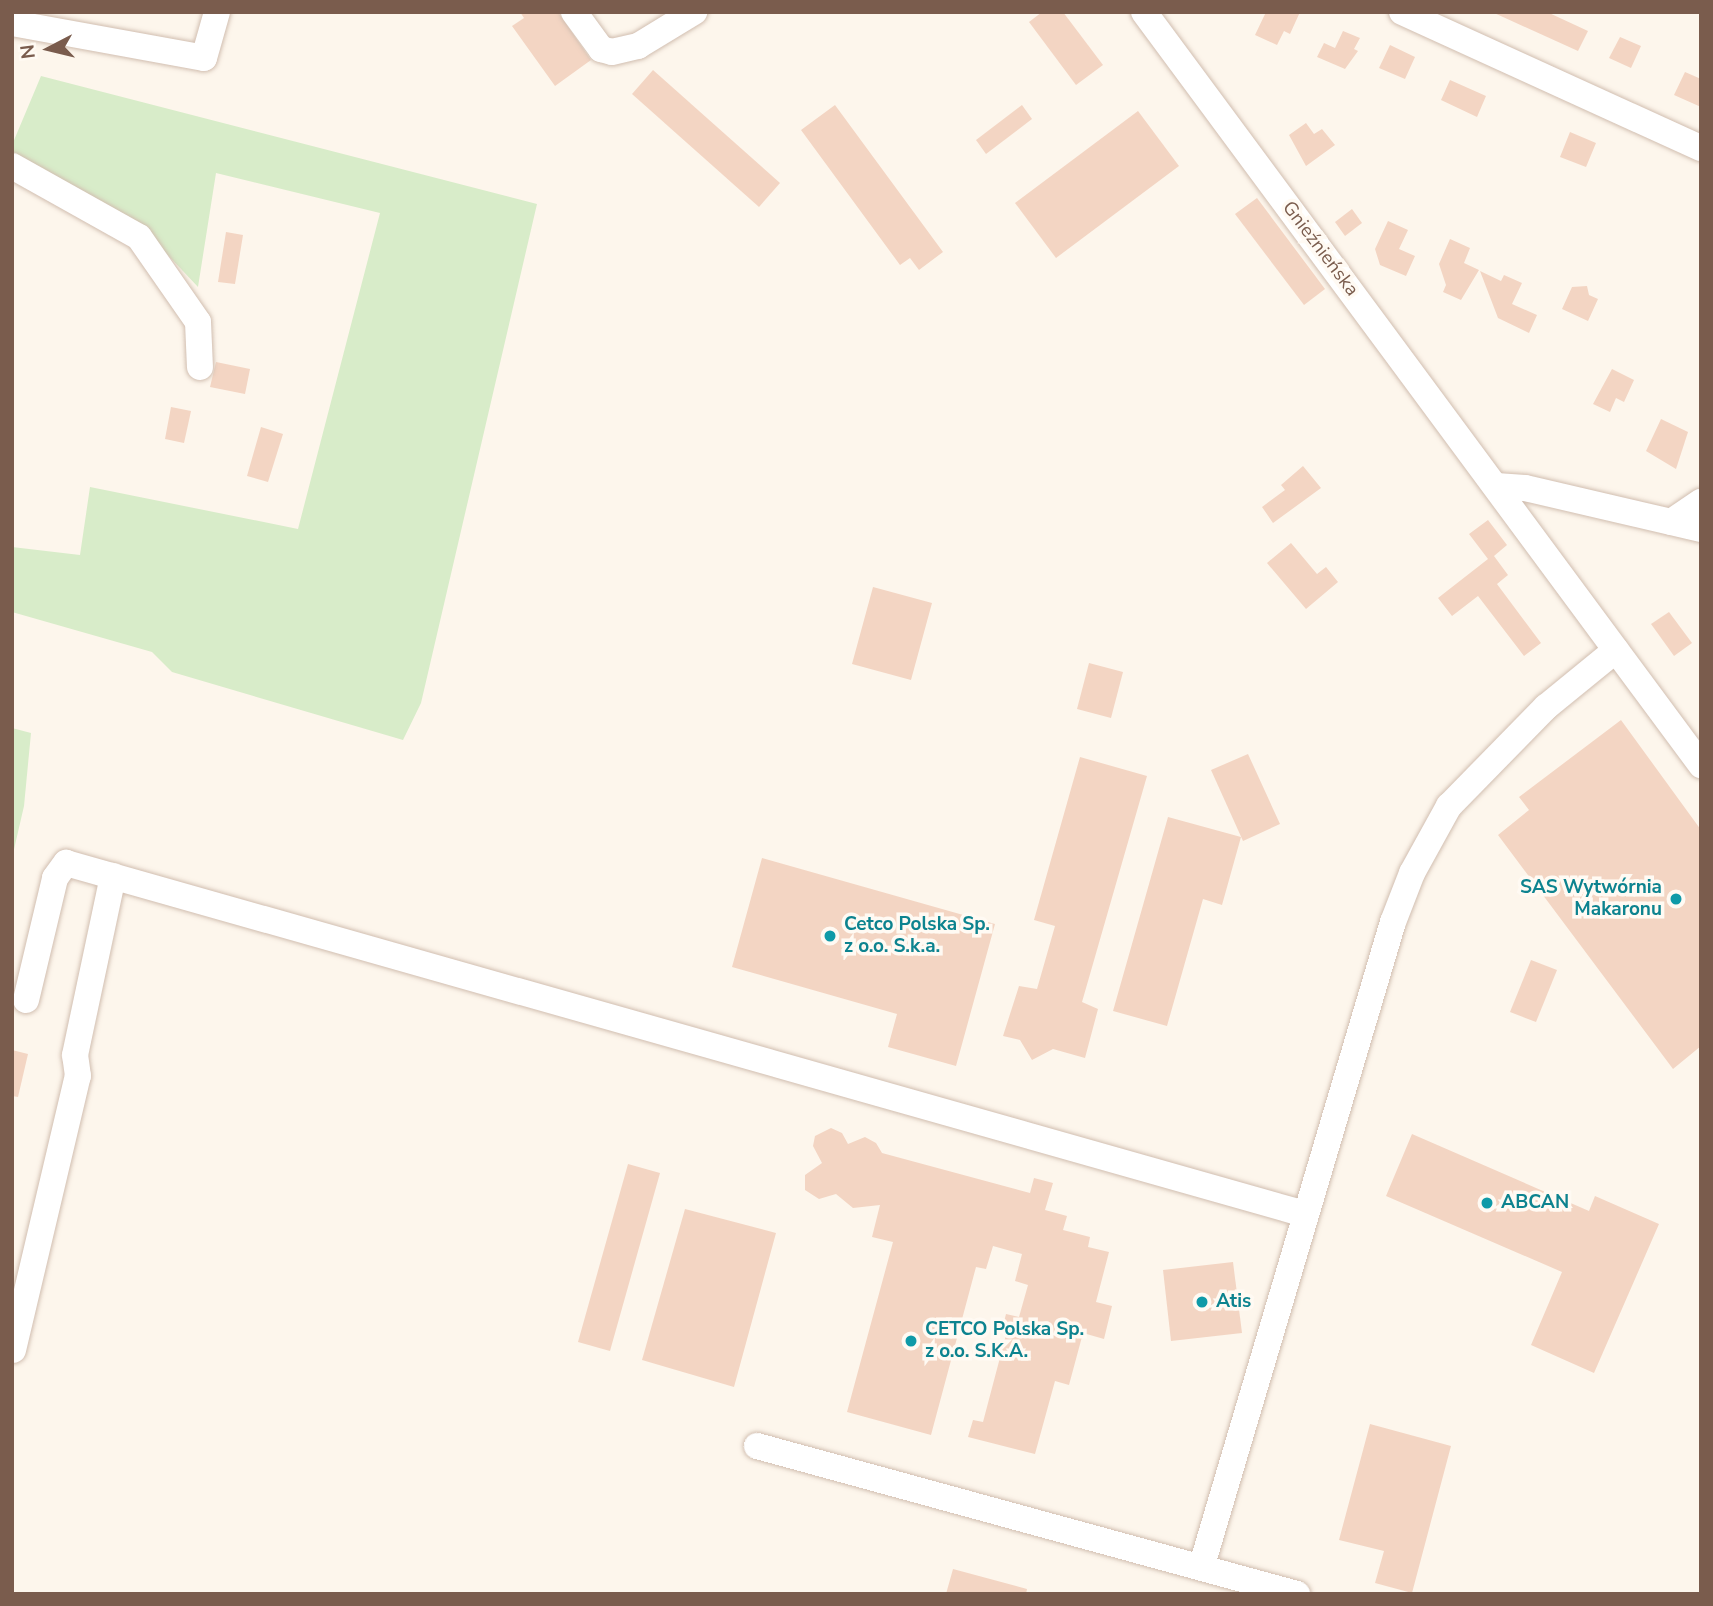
<!DOCTYPE html>
<html>
<head>
<meta charset="utf-8">
<style>
  body { margin:0 }
  #map { position:relative; width:1713px; height:1606px; overflow:hidden; background:#fdf6ec; font-family:"Nunito Sans",sans-serif }
  div>[style] { position:absolute }
  .green>* { inset:0; background:#d8ecc9 }
  .building>* { inset:0; background:#f3d5c3 }
  .roads { filter:drop-shadow(0 0 2px #d1beb0) drop-shadow(0 0 2px #d1beb0) }
  .minor>* { height:26px; margin:-13px; padding:0 13px; transform-origin:13px; border-radius:13px; background:#fff }
  .dots>* { width:19px; height:19px; translate:-50% -50%; box-sizing:border-box; border:4px solid #fffaf3; border-radius:50% }
  span { translate:-50% -50%; white-space:nowrap; text-align:center; line-height:1.15; -webkit-text-stroke:7px #fffaf3; paint-order:stroke }
  .street-label { font-size:19px; color:#7a5c4d }
  .culture-label { font-size:19px; color:#0d838f; font-weight:700 }
  .right { translate:-100% -50%; text-align:right }
  .left { translate:0 -50%; text-align:left }
  .frame { position:absolute; inset:0; border:14px solid #7a5c4d; pointer-events:none }
  .north { position:absolute; left:14px; top:14px; width:70px; height:70px; -webkit-text-stroke:5px #fffaf3; paint-order:stroke; rotate:263deg; font-size:19px; font-weight:700; line-height:28px; text-align:center; color:#7a5c4d }
  .north::after { content:''; display:block; margin:auto; width:24px; height:32px; background:#7a5c4d; clip-path:polygon(50% 0,100% 100%,50% 72%,0 100%) }
</style>
</head>
<body>
<div id="map">
  <div class="green">
    <div style="clip-path:polygon(41px 76px,537px 204px,421px 703px,403px 740px,172px 672px,152px 652px,12px 612px,12px 547px,80px 555px,90px 487px,298px 529px,380px 213px,216px 173px,198px 287px,148px 234px,12px 159px,12px 145px)"></div>
    <div style="clip-path:polygon(12px 728px,31px 733px,24px 806px,12px 858px)"></div>
  </div>
  <div class="building">
    <div style="clip-path:polygon(520px 12px,558px 12px,591px 60px,555px 86px,512px 26px,524px 18px)"></div>
    <div style="clip-path:polygon(1042px 12px,1063px 12px,1103px 65px,1076px 85px,1029px 22px)"></div>
    <div style="clip-path:polygon(1266px 12px,1300px 12px,1290px 34px,1284px 31px,1277px 45px,1255px 35px)"></div>
    <div style="clip-path:polygon(1492px 12px,1547px 12px,1588px 31px,1578px 51px)"></div>
    <div style="clip-path:polygon(1343px 31px,1360px 38px,1354px 49px,1358px 51px,1345px 69px,1317px 57px,1324px 43px,1335px 48px)"></div>
    <div style="clip-path:polygon(1620px 37px,1641px 46px,1631px 68px,1609px 58px)"></div>
    <div style="clip-path:polygon(1390px 45px,1415px 57px,1405px 79px,1379px 68px)"></div>
    <div style="clip-path:polygon(653px 70px,780px 183px,759px 207px,632px 94px)"></div>
    <div style="clip-path:polygon(1685px 72px,1701px 79px,1701px 107px,1674px 95px)"></div>
    <div style="clip-path:polygon(1450px 80px,1486px 96px,1477px 117px,1441px 100px)"></div>
    <div style="clip-path:polygon(835px 105px,943px 252px,919px 270px,910px 258px,900px 265px,801px 130px)"></div>
    <div style="clip-path:polygon(1022px 105px,1032px 119px,986px 154px,976px 140px)"></div>
    <div style="clip-path:polygon(1138px 111px,1179px 166px,1056px 258px,1015px 203px)"></div>
    <div style="clip-path:polygon(1306px 123px,1314px 134px,1322px 129px,1335px 145px,1306px 166px,1289px 135px)"></div>
    <div style="clip-path:polygon(1570px 132px,1596px 143px,1586px 167px,1560px 157px)"></div>
    <div style="clip-path:polygon(1257px 198px,1325px 289px,1304px 305px,1235px 214px)"></div>
    <div style="clip-path:polygon(1352px 209px,1362px 223px,1345px 236px,1335px 222px)"></div>
    <div style="clip-path:polygon(1388px 221px,1408px 230px,1399px 249px,1415px 256px,1406px 276px,1380px 265px,1375px 249px)"></div>
    <div style="clip-path:polygon(226px 232px,243px 235px,235px 284px,218px 282px)"></div>
    <div style="clip-path:polygon(1450px 239px,1470px 248px,1464px 263px,1479px 270px,1461px 300px,1443px 292px,1446px 285px,1439px 264px)"></div>
    <div style="clip-path:polygon(1480px 271px,1501px 281px,1504px 275px,1522px 283px,1512px 304px,1537px 315px,1529px 333px,1498px 318px)"></div>
    <div style="clip-path:polygon(1587px 286px,1589px 295px,1598px 299px,1588px 321px,1562px 309px,1572px 287px)"></div>
    <div style="clip-path:polygon(216px 362px,250px 369px,245px 394px,210px 387px)"></div>
    <div style="clip-path:polygon(1612px 369px,1634px 380px,1624px 402px,1616px 398px,1610px 412px,1593px 404px)"></div>
    <div style="clip-path:polygon(171px 407px,191px 411px,184px 443px,165px 439px)"></div>
    <div style="clip-path:polygon(1661px 419px,1688px 432px,1676px 469px,1646px 451px)"></div>
    <div style="clip-path:polygon(261px 427px,283px 434px,268px 482px,247px 476px)"></div>
    <div style="clip-path:polygon(1303px 466px,1321px 488px,1273px 523px,1262px 507px,1285px 490px,1281px 485px)"></div>
    <div style="clip-path:polygon(1488px 520px,1507px 545px,1494px 556px,1508px 575px,1497px 584px,1541px 643px,1524px 656px,1478px 596px,1452px 616px,1438px 598px,1488px 559px,1469px 534px)"></div>
    <div style="clip-path:polygon(1291px 543px,1317px 574px,1326px 567px,1338px 582px,1306px 609px,1267px 563px)"></div>
    <div style="clip-path:polygon(873px 587px,932px 603px,911px 680px,852px 664px)"></div>
    <div style="clip-path:polygon(1669px 612px,1692px 643px,1674px 656px,1651px 624px)"></div>
    <div style="clip-path:polygon(1089px 663px,1123px 672px,1111px 718px,1077px 709px)"></div>
    <div style="clip-path:polygon(1621px 720px,1701px 830px,1701px 1046px,1673px 1069px,1498px 835px,1529px 810px,1519px 797px)"></div>
    <div style="clip-path:polygon(1248px 754px,1280px 824px,1243px 841px,1211px 770px)"></div>
    <div style="clip-path:polygon(1080px 757px,1147px 776px,1082px 1002px,1098px 1009px,1085px 1058px,1053px 1049px,1032px 1060px,1020px 1040px,1003px 1036px,1019px 986px,1037px 989px,1055px 926px,1034px 920px)"></div>
    <div style="clip-path:polygon(1168px 817px,1241px 837px,1222px 905px,1203px 899px,1167px 1026px,1113px 1011px)"></div>
    <div style="clip-path:polygon(762px 858px,995px 924px,956px 1066px,888px 1047px,897px 1014px,732px 967px)"></div>
    <div style="clip-path:polygon(1531px 960px,1557px 970px,1536px 1022px,1510px 1012px)"></div>
    <div style="clip-path:polygon(12px 1050px,28px 1054px,18px 1097px,12px 1096px)"></div>
    <div style="clip-path:polygon(831px 1128px,842px 1133px,848px 1144px,865px 1137px,876px 1143px,882px 1153px,1030px 1193px,1034px 1178px,1053px 1183px,1045px 1210px,1067px 1216px,1063px 1230px,1090px 1237px,1088px 1247px,1109px 1252px,1096px 1302px,1112px 1306px,1104px 1339px,1083px 1333px,1069px 1385px,1055px 1381px,1035px 1454px,968px 1437px,973px 1420px,983px 1422px,1007px 1331px,1002px 1330px,1006px 1314px,1019px 1317px,1028px 1285px,1015px 1281px,1022px 1254px,993px 1246px,986px 1269px,976px 1267px,931px 1435px,847px 1412px,893px 1242px,872px 1237px,880px 1205px,853px 1208px,836px 1194px,819px 1199px,805px 1190px,805px 1175px,822px 1163px,813px 1146px,815px 1136px)"></div>
    <div style="clip-path:polygon(1412px 1134px,1589px 1211px,1595px 1196px,1659px 1224px,1594px 1373px,1531px 1345px,1562px 1272px,1386px 1196px)"></div>
    <div style="clip-path:polygon(628px 1164px,660px 1173px,610px 1351px,578px 1342px)"></div>
    <div style="clip-path:polygon(685px 1209px,776px 1233px,734px 1387px,642px 1360px)"></div>
    <div style="clip-path:polygon(1233px 1262px,1242px 1333px,1171px 1341px,1163px 1270px)"></div>
    <div style="clip-path:polygon(1370px 1424px,1451px 1446px,1412px 1593px,1375px 1583px,1384px 1551px,1339px 1540px)"></div>
    <div style="clip-path:polygon(953px 1569px,1027px 1589px,1026px 1594px,946px 1594px)"></div>
  </div>
  <div class="roads">
    <div class="minor">
      <div style="left:574px;top:12px;width:46px;rotate:53.9deg"></div>
      <div style="left:601px;top:49px;width:11px;rotate:15deg"></div>
      <div style="left:612px;top:52px;width:27px;rotate:-13deg"></div>
      <div style="left:638px;top:46px;width:66px;rotate:-31.3deg"></div>
      <div style="left:1144px;top:12px;width:937px;rotate:53.51deg"></div>
      <div style="left:1402px;top:12px;width:328px;rotate:24.5deg"></div>
      <div style="left:12px;top:23px;width:195px;rotate:10.3deg"></div>
      <div style="left:204px;top:58px;width:48px;rotate:-74.2deg"></div>
      <div style="left:12px;top:166px;width:145px;rotate:29.2deg"></div>
      <div style="left:139px;top:237px;width:103px;rotate:55.2deg"></div>
      <div style="left:198px;top:322px;width:45px;rotate:87.5deg"></div>
      <div style="left:1496px;top:486px;width:29px;rotate:4deg"></div>
      <div style="left:1525px;top:488px;width:181px;rotate:13.1deg"></div>
      <div style="left:1671px;top:522px;width:36px;rotate:-34deg"></div>
      <div style="left:26px;top:1000px;width:125px;rotate:-76.6deg"></div>
      <div style="left:55px;top:878px;width:19px;rotate:-54deg"></div>
      <div style="left:66px;top:863px;width:1288px;rotate:15.82deg"></div>
      <div style="left:13px;top:1350px;width:282px;rotate:-76.7deg"></div>
      <div style="left:78px;top:1076px;width:21px;rotate:-98deg"></div>
      <div style="left:75px;top:1055px;width:183px;rotate:-78deg"></div>
      <div style="left:757px;top:1446px;width:560px;rotate:15.33deg"></div>
      <div style="left:1202px;top:1565px;width:671px;rotate:-73.46deg"></div>
      <div style="left:1393px;top:922px;width:53px;rotate:-68.8deg"></div>
      <div style="left:1412px;top:873px;width:77px;rotate:-61.1deg"></div>
      <div style="left:1449px;top:806px;width:139px;rotate:-45.6deg"></div>
      <div style="left:1546px;top:707px;width:90px;rotate:-39.2deg"></div>
    </div>
  </div>
  <div class="dots">
    <div style="left:1676px;top:899px;background:#0f9aa8"></div>
    <div style="left:830px;top:936px;background:#0f9aa8"></div>
    <div style="left:1487px;top:1203px;background:#0f9aa8"></div>
    <div style="left:1202px;top:1302px;background:#0f9aa8"></div>
    <div style="left:911px;top:1341px;background:#0f9aa8"></div>
  </div>
  <div class="street-label">
    <span style="left:1320px;top:249px;rotate:53deg">Gnieźnieńska</span>
  </div>
  <div class="culture-label">
    <span class="right" style="left:1662px;top:899px">SAS Wytwórnia<br>Makaronu</span>
    <span class="left" style="left:844px;top:936px">Cetco Polska Sp.<br>z o.o. S.k.a.</span>
    <span class="left" style="left:1501px;top:1203px">ABCAN</span>
    <span class="left" style="left:1216px;top:1302px">Atis</span>
    <span class="left" style="left:925px;top:1341px">CETCO Polska Sp.<br>z o.o. S.K.A.</span>
  </div>
  <div class="frame"></div>
  <div class="north">N</div>
</div>
</body>
</html>
